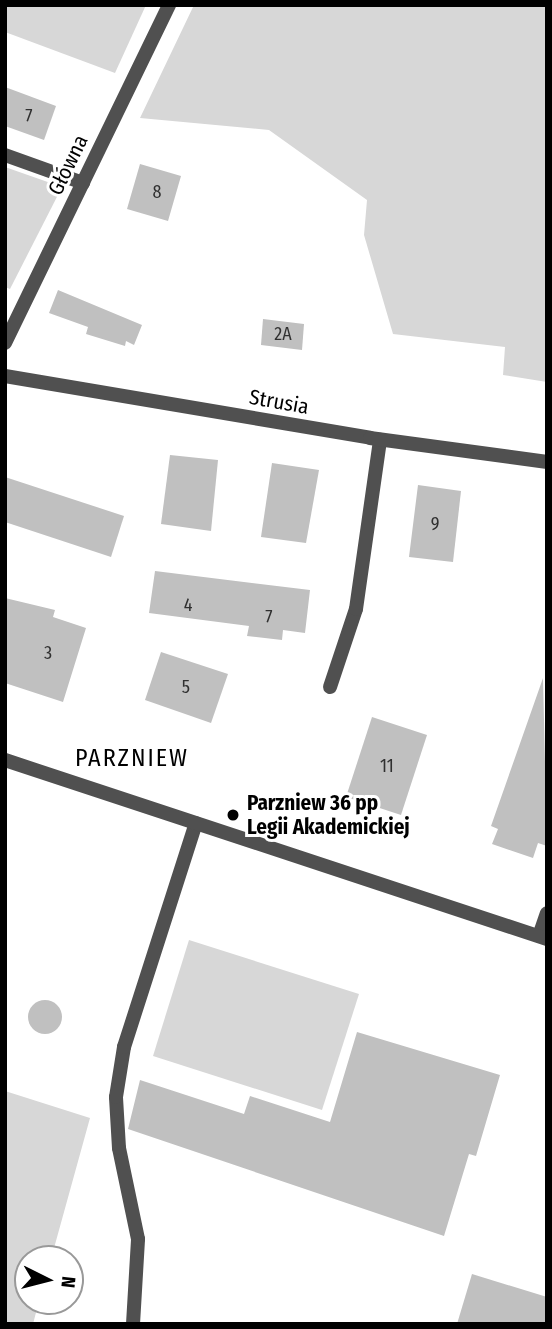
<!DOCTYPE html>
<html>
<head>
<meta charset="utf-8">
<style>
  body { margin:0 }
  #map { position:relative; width:552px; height:1329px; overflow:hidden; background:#fff; font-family:"Fira Sans Condensed",sans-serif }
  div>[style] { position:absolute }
  .green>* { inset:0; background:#d7d7d7 }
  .building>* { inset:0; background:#c0c0c0 }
  .round { border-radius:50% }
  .service>* { height:14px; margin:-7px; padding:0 7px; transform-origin:7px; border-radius:7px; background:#505050 }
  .minor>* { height:14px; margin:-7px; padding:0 7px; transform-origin:7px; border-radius:7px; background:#505050 }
  .tertiary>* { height:14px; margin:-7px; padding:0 7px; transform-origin:7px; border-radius:7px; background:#505050 }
  .dots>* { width:19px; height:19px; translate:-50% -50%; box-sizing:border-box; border:4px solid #fff; border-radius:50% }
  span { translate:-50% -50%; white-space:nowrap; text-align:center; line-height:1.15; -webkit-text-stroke:6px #fff; paint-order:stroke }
  .number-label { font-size:18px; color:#303030 }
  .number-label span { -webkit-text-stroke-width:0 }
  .street-label { font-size:21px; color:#000 }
  .poi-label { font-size:21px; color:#000; font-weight:700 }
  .left { translate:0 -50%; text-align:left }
  .quarter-label { font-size:24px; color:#000; letter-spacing:2px }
  .frame { position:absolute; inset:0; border:7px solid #000; pointer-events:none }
  .north { position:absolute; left:14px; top:1245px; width:70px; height:70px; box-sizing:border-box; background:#fff; border:2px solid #999; border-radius:50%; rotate:96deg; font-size:19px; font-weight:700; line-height:28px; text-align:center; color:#000 }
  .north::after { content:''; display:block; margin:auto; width:24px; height:32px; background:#000; clip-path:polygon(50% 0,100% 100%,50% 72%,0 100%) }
</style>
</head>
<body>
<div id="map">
  <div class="green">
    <div style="clip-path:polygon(5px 5px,146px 5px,115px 73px,5px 32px)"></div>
    <div style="clip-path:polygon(194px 5px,547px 5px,547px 382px,503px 375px,505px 347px,393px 334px,364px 235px,367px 200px,269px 130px,140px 118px)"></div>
    <div style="clip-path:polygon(5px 167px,62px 187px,10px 289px,5px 287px)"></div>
    <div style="clip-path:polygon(189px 940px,359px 994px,322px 1110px,153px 1056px)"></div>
    <div style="clip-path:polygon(5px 1091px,90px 1118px,51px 1259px,28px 1259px,28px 1301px,39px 1301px,33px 1324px,5px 1324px)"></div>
  </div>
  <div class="building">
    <div style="clip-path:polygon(5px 87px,56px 106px,44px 140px,5px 126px)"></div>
    <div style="clip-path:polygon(140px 164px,181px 176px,168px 221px,127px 209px)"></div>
    <div style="clip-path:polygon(58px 290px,142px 325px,134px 345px,126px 341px,125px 346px,86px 334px,88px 327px,49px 313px)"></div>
    <div style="clip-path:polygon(263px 319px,304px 324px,302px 350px,261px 345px)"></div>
    <div style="clip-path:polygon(170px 455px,218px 460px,211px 531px,161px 524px)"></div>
    <div style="clip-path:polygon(272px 463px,319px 470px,306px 543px,261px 537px)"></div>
    <div style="clip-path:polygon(5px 477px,124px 516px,111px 557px,5px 522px)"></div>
    <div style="clip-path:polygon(418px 485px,461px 491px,453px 562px,409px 557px)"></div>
    <div style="clip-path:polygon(155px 571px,310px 590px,305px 633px,283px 630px,282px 640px,247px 636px,249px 626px,149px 613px)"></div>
    <div style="clip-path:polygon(5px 598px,55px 610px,53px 617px,86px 628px,63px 702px,5px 683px)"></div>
    <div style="clip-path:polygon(161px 652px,228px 674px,211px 723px,145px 700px)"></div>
    <div style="clip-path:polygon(543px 678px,547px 846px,538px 843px,533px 858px,492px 844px,498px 829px,491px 826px)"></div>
    <div style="clip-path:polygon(372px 717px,427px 735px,401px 815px,346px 797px)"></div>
    <div class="round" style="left:28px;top:1000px;width:34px;height:34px"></div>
    <div style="clip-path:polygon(357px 1032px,500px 1075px,476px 1156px,469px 1154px,444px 1236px,128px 1129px,140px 1080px,244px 1114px,250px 1096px,330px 1122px)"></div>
    <div style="clip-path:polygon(472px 1274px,547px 1297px,547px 1324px,457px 1324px)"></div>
  </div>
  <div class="service">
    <div style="left:5px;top:155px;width:83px;rotate:19.7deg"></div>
    <div style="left:330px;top:687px;width:82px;rotate:-71.6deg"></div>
    <div style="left:356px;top:609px;width:171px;rotate:-81.9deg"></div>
    <div style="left:539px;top:936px;width:24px;rotate:-71deg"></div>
    <div style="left:133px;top:1324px;width:85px;rotate:-86.6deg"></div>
    <div style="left:138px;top:1239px;width:93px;rotate:-101.8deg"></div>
    <div style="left:119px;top:1148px;width:51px;rotate:-93.4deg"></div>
    <div style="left:116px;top:1097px;width:51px;rotate:-80.9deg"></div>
    <div style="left:124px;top:1047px;width:235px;rotate:-72.2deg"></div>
  </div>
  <div class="minor">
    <div style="left:5px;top:376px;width:370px;rotate:9.6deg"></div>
    <div style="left:370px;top:438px;width:179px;rotate:7.7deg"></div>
  </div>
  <div class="tertiary">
    <div style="left:5px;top:343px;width:376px;rotate:-64.1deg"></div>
    <div style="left:5px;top:760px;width:571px;rotate:18.28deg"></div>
  </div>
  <div class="dots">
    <div style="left:233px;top:815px;background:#000"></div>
  </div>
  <div class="number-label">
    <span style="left:29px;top:116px">7</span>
    <span style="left:157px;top:192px">8</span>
    <span style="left:283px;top:334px">2A</span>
    <span style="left:435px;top:524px">9</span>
    <span style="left:188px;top:605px">4</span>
    <span style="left:269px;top:617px">7</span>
    <span style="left:48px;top:653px">3</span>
    <span style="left:186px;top:687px">5</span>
    <span style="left:387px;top:766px">11</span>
  </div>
  <div class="street-label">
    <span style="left:68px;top:165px;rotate:-64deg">Główna</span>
    <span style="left:279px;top:402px;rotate:10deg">Strusia</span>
  </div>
  <div class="poi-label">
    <span class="left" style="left:247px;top:815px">Parzniew 36 pp<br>Legii Akademickiej</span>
  </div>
  <div class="quarter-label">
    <span style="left:132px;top:759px">PARZNIEW</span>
  </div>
  <div class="frame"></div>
  <div class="north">N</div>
</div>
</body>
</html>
